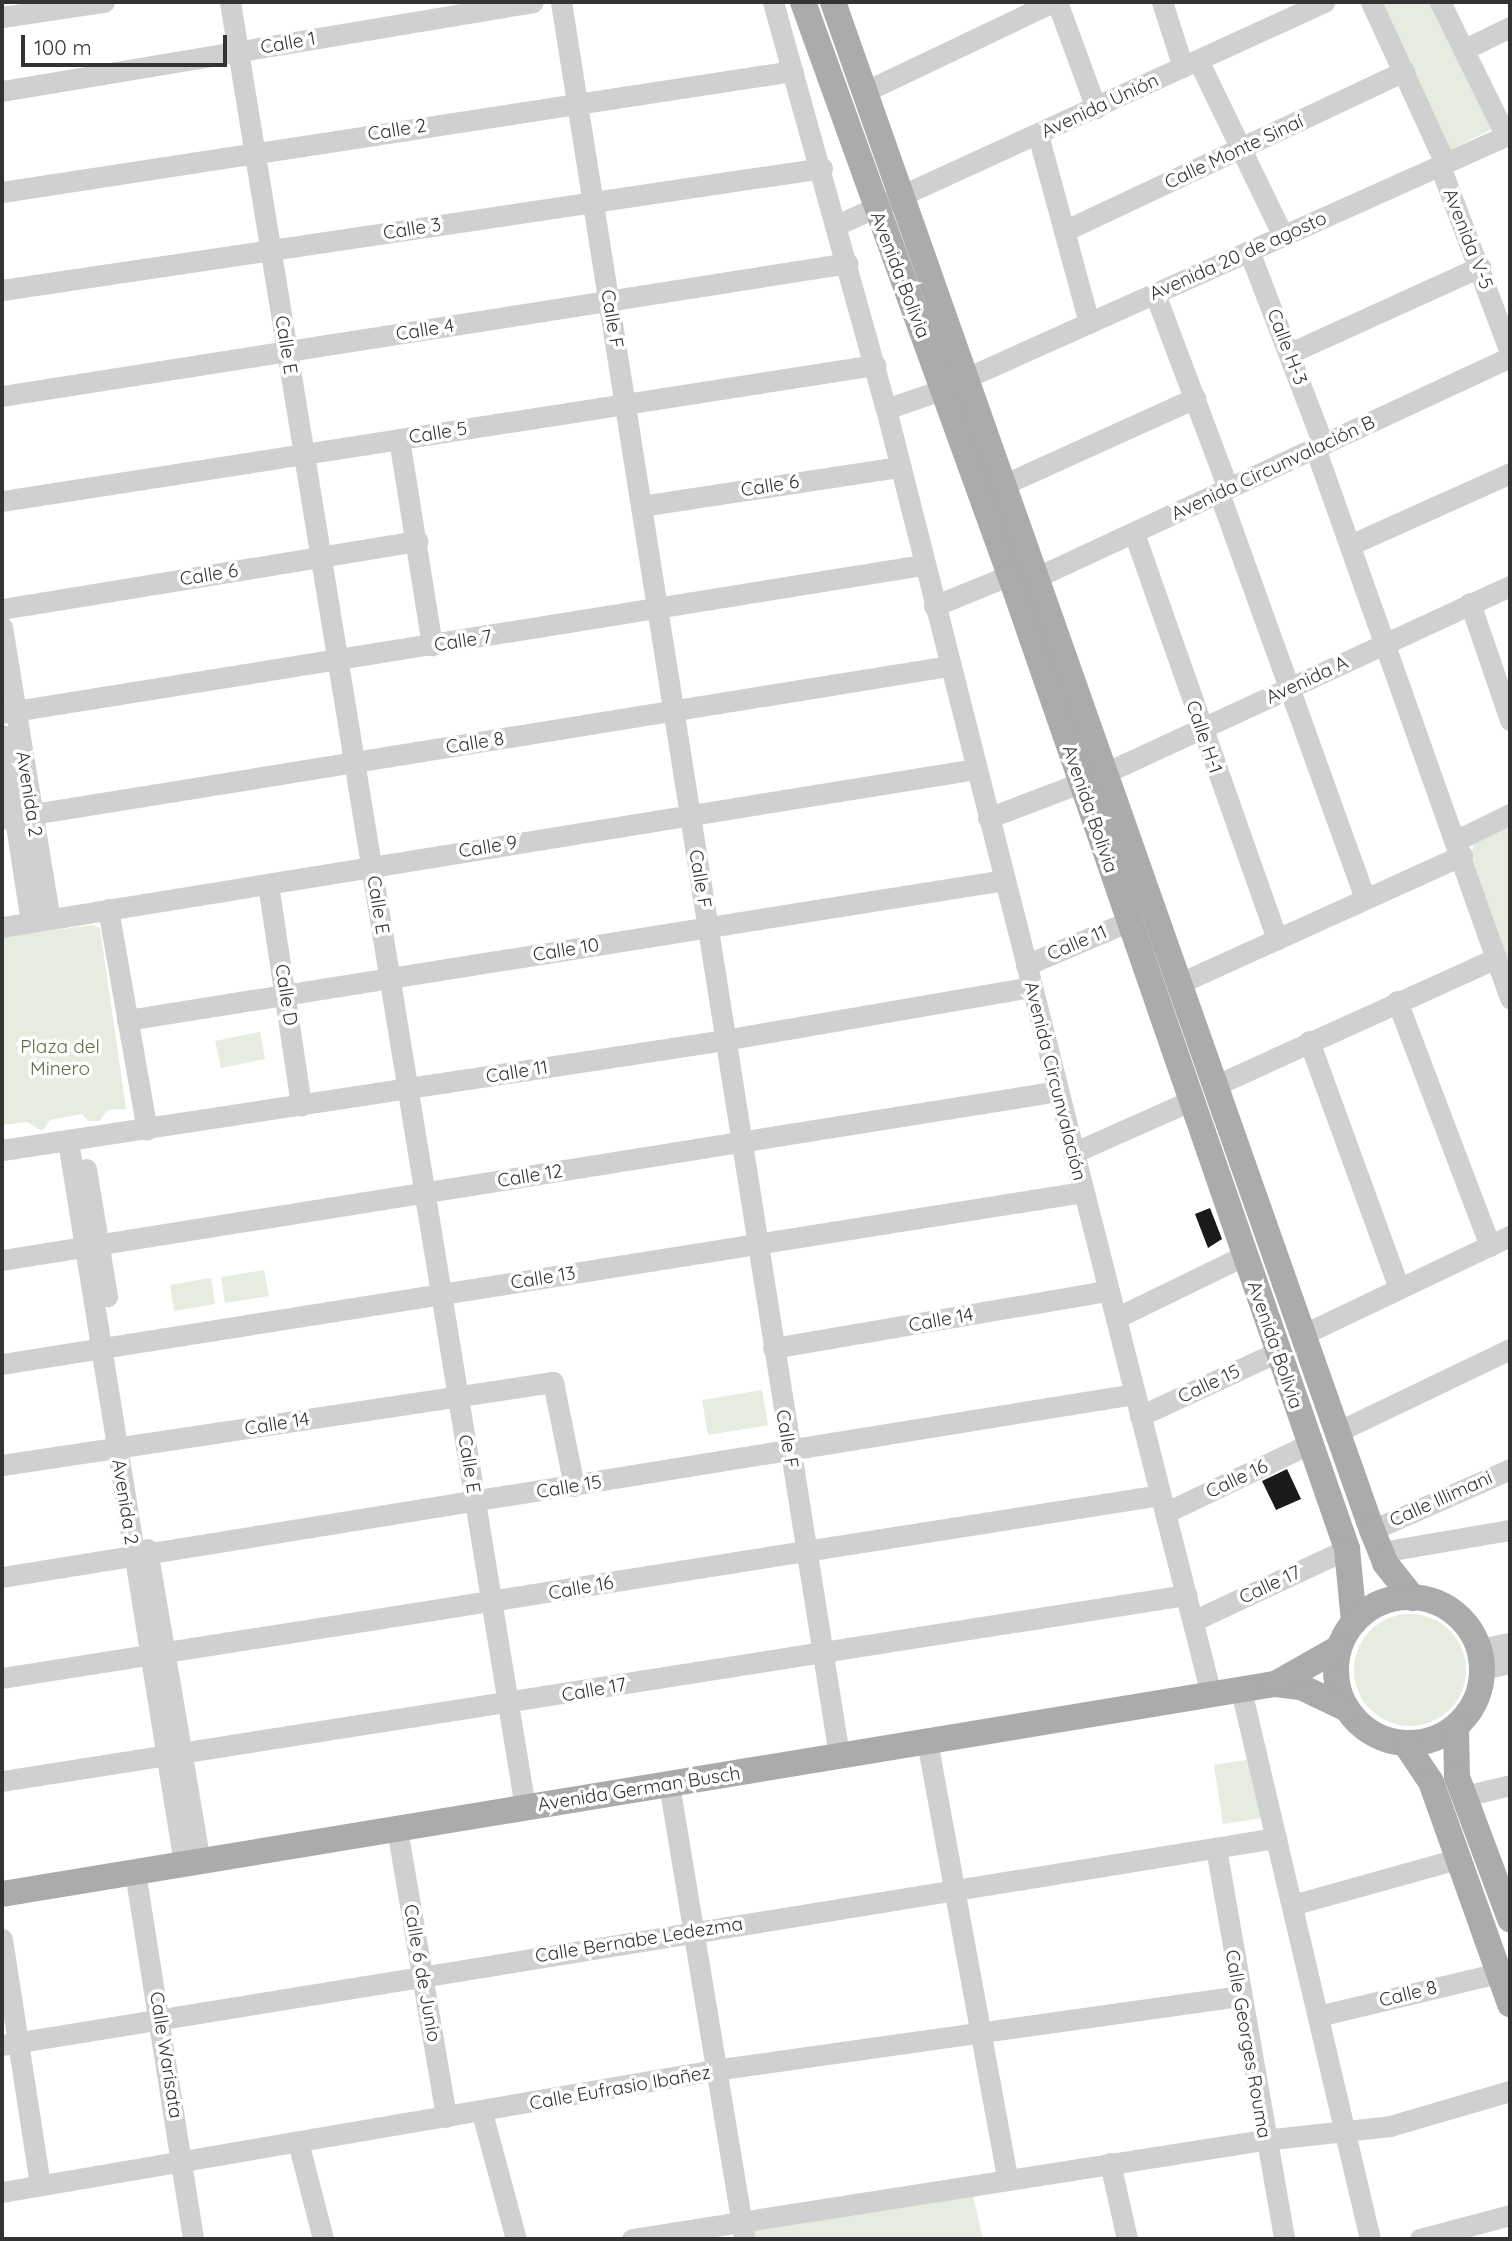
<!DOCTYPE html>
<html>
<head>
<meta charset="utf-8">
<style>
  body { margin:0 }
  #map { position:relative; width:1512px; height:2241px; overflow:hidden; background:#fff; font-family:Quicksand,sans-serif }
  div>[style] { position:absolute }
  .green>* { inset:0; background:#e6ecdf }
  .round { border-radius:50% }
  .building>* { inset:0; background:#1a1a1a }
  .minor>* { height:21px; margin:-10.5px; padding:0 10.5px; transform-origin:10.5px; border-radius:10.5px; background:#d0d0d0 }
  .major>* { height:26px; margin:-13px; padding:0 13px; transform-origin:13px; border-radius:13px; background:#ababab }
  .major>.ring { margin:-13px; padding:0; box-sizing:content-box; background:none; border:26px solid #ababab; border-radius:50% }
  span { translate:-50% -50%; white-space:nowrap; text-align:center; line-height:1.15; -webkit-text-stroke:7px #fff; paint-order:stroke }
  .street-label { font-size:19px; color:#333 }
  .park-label { font-size:19px; color:#56703f }
  .frame { position:absolute; inset:0; border:4px solid #333; pointer-events:none }
  .scale { position:absolute; left:21px; top:35px; width:206px; height:32px; box-sizing:border-box; border:4px solid #333; border-top:0; padding-left:9px; font-size:21px; line-height:24px; white-space:nowrap; color:#333; -webkit-text-stroke:5px #fff; paint-order:stroke }
</style>
</head>
<body>
<div id="map">
  <div class="green">
    <div style="clip-path:polygon(1375px 2px,1432px 2px,1494px 128px,1448px 151px)"></div>
    <div style="clip-path:polygon(1510px 818px,1510px 968px,1470px 857px,1475px 841px)"></div>
    <div style="clip-path:polygon(93px 925px,100px 928px,126px 1109px,108px 1110px,99px 1121px,88px 1121px,82px 1114px,50px 1120px,42px 1131px,27px 1122px,2px 1125px,2px 937px)"></div>
    <div style="clip-path:polygon(260px 1032px,265px 1059px,221px 1068px,215px 1041px)"></div>
    <div style="clip-path:polygon(264px 1270px,269px 1296px,225px 1303px,221px 1277px)"></div>
    <div style="clip-path:polygon(211px 1278px,215px 1304px,174px 1311px,170px 1285px)"></div>
    <div style="clip-path:polygon(762px 1390px,768px 1425px,708px 1435px,702px 1400px)"></div>
    <div class="round" style="left:1354px;top:1614px;width:112px;height:112px"></div>
    <div style="clip-path:polygon(1253px 1759px,1262px 1818px,1223px 1824px,1214px 1765px)"></div>
    <div style="clip-path:polygon(972px 2191px,983px 2239px,751px 2239px,753px 2225px)"></div>
  </div>
  <div class="building">
    <div style="clip-path:polygon(1210px 1208px,1222px 1239px,1208px 1248px,1195px 1214px)"></div>
    <div style="clip-path:polygon(1287px 1469px,1301px 1499px,1276px 1510px,1262px 1481px)"></div>
  </div>
  <div class="minor">
    <div style="left:230px;top:2px;width:1829px;rotate:80.72deg"></div>
    <div style="left:561px;top:2px;width:1776px;rotate:80.99deg"></div>
    <div style="left:773px;top:2px;width:422px;rotate:74.5deg"></div>
    <div style="left:886px;top:409px;width:1325px;rotate:75.81deg"></div>
    <div style="left:1057px;top:2px;width:113px;rotate:69.8deg"></div>
    <div style="left:1162px;top:2px;width:68px;rotate:72.1deg"></div>
    <div style="left:1371px;top:2px;width:177px;rotate:65.3deg"></div>
    <div style="left:1440px;top:2px;width:149px;rotate:63.8deg"></div>
    <div style="left:2px;top:17px;width:103px;rotate:-8.4deg"></div>
    <div style="left:1463px;top:50px;width:52px;rotate:-26.1deg"></div>
    <div style="left:1198px;top:60px;width:195px;rotate:64.2deg"></div>
    <div style="left:2px;top:91px;width:538px;rotate:-9.51deg"></div>
    <div style="left:864px;top:92px;width:209px;rotate:-25.5deg"></div>
    <div style="left:1038px;top:135px;width:195px;rotate:74.8deg"></div>
    <div style="left:1440px;top:166px;width:199px;rotate:69.4deg"></div>
    <div style="left:2px;top:192px;width:800px;rotate:-8.7deg"></div>
    <div style="left:837px;top:225px;width:536px;rotate:-24.6deg"></div>
    <div style="left:1064px;top:231px;width:376px;rotate:-25.2deg"></div>
    <div style="left:1249px;top:251px;width:207px;rotate:69deg"></div>
    <div style="left:2px;top:290px;width:829px;rotate:-8.46deg"></div>
    <div style="left:1155px;top:294px;width:207px;rotate:69.4deg"></div>
    <div style="left:1290px;top:353px;width:209px;rotate:-24.4deg"></div>
    <div style="left:966px;top:378px;width:596px;rotate:-24.16deg"></div>
    <div style="left:2px;top:396px;width:856px;rotate:-8.93deg"></div>
    <div style="left:886px;top:409px;width:61px;rotate:-19deg"></div>
    <div style="left:399px;top:439px;width:209px;rotate:80.9deg"></div>
    <div style="left:1315px;top:448px;width:584px;rotate:70.48deg"></div>
    <div style="left:1003px;top:485px;width:211px;rotate:-24.4deg"></div>
    <div style="left:1219px;top:493px;width:431px;rotate:70.2deg"></div>
    <div style="left:2px;top:501px;width:884px;rotate:-8.85deg"></div>
    <div style="left:641px;top:506px;width:260px;rotate:-8.6deg"></div>
    <div style="left:1134px;top:533px;width:431px;rotate:70.6deg"></div>
    <div style="left:1350px;top:545px;width:175px;rotate:-24.2deg"></div>
    <div style="left:1035px;top:578px;width:524px;rotate:-24.95deg"></div>
    <div style="left:1470px;top:603px;width:124px;rotate:71.1deg"></div>
    <div style="left:934px;top:606px;width:82px;rotate:-22.2deg"></div>
    <div style="left:2px;top:609px;width:421px;rotate:-9.3deg"></div>
    <div style="left:2px;top:627px;width:296px;rotate:80.7deg"></div>
    <div style="left:2px;top:713px;width:933px;rotate:-9.13deg"></div>
    <div style="left:2px;top:735px;width:189px;rotate:81.2deg"></div>
    <div style="left:988px;top:818px;width:123px;rotate:-20.9deg"></div>
    <div style="left:1103px;top:774px;width:448px;rotate:-24.8deg"></div>
    <div style="left:2px;top:819px;width:959px;rotate:-9.18deg"></div>
    <div style="left:1457px;top:840px;width:59px;rotate:-26.1deg"></div>
    <div style="left:268px;top:884px;width:224px;rotate:81.5deg"></div>
    <div style="left:108px;top:909px;width:224px;rotate:80deg"></div>
    <div style="left:2px;top:927px;width:986px;rotate:-9.22deg"></div>
    <div style="left:1026px;top:965px;width:112px;rotate:-23.1deg"></div>
    <div style="left:1178px;top:984px;width:312px;rotate:-24.4deg"></div>
    <div style="left:1397px;top:1001px;width:262px;rotate:69.2deg"></div>
    <div style="left:127px;top:1020px;width:888px;rotate:-9.07deg"></div>
    <div style="left:1309px;top:1041px;width:263px;rotate:70deg"></div>
    <div style="left:1214px;top:1086px;width:310px;rotate:-24.4deg"></div>
    <div style="left:68px;top:1141px;width:732px;rotate:80.88deg"></div>
    <div style="left:2px;top:1150px;width:730px;rotate:-8.66deg"></div>
    <div style="left:724px;top:1040px;width:312px;rotate:-9.8deg"></div>
    <div style="left:1073px;top:1153px;width:130px;rotate:-24deg"></div>
    <div style="left:86px;top:1169px;width:129px;rotate:80.6deg"></div>
    <div style="left:2px;top:1260px;width:1069px;rotate:-9.09deg"></div>
    <div style="left:1116px;top:1318px;width:144px;rotate:-26deg"></div>
    <div style="left:1302px;top:1335px;width:230px;rotate:-25.5deg"></div>
    <div style="left:773px;top:1348px;width:340px;rotate:-9.7deg"></div>
    <div style="left:2px;top:1364px;width:1095px;rotate:-9.04deg"></div>
    <div style="left:1140px;top:1416px;width:151px;rotate:-25deg"></div>
    <div style="left:1337px;top:1432px;width:192px;rotate:-25.6deg"></div>
    <div style="left:2px;top:1465px;width:557px;rotate:-8.57deg"></div>
    <div style="left:553px;top:1382px;width:106px;rotate:78.6deg"></div>
    <div style="left:1165px;top:1513px;width:160px;rotate:-25.6deg"></div>
    <div style="left:1372px;top:1530px;width:151px;rotate:-23.8deg"></div>
    <div style="left:147px;top:1549px;width:316px;rotate:80.4deg"></div>
    <div style="left:1381px;top:1552px;width:131px;rotate:-9.7deg"></div>
    <div style="left:2px;top:1577px;width:1148px;rotate:-9.18deg"></div>
    <div style="left:1193px;top:1621px;width:170px;rotate:-25.1deg"></div>
    <div style="left:1479px;top:1649px;width:32px;rotate:-11deg"></div>
    <div style="left:1483px;top:1669px;width:28px;rotate:-13deg"></div>
    <div style="left:2px;top:1678px;width:1172px;rotate:-8.98deg"></div>
    <div style="left:1241px;top:1690px;width:564px;rotate:76.78deg"></div>
    <div style="left:927px;top:1741px;width:445px;rotate:79.6deg"></div>
    <div style="left:2px;top:1781px;width:1199px;rotate:-8.93deg"></div>
    <div style="left:669px;top:1784px;width:461px;rotate:80.6deg"></div>
    <div style="left:1465px;top:1796px;width:46px;rotate:-13.7deg"></div>
    <div style="left:397px;top:1829px;width:292px;rotate:80.3deg"></div>
    <div style="left:1216px;top:1848px;width:397px;rotate:80.1deg"></div>
    <div style="left:135px;top:1872px;width:372px;rotate:81deg"></div>
    <div style="left:1292px;top:1905px;width:171px;rotate:-15.6deg"></div>
    <div style="left:2px;top:1939px;width:249px;rotate:81.2deg"></div>
    <div style="left:1318px;top:2016px;width:186px;rotate:-13.4deg"></div>
    <div style="left:2px;top:2045px;width:1291px;rotate:-9.23deg"></div>
    <div style="left:482px;top:2113px;width:131px;rotate:74.9deg"></div>
    <div style="left:298px;top:2142px;width:100px;rotate:75.5deg"></div>
    <div style="left:1110px;top:2163px;width:78px;rotate:77.4deg"></div>
    <div style="left:2px;top:2192px;width:722px;rotate:-9.72deg"></div>
    <div style="left:714px;top:2070px;width:530px;rotate:-8.02deg"></div>
    <div style="left:632px;top:2239px;width:640px;rotate:-8.9deg"></div>
    <div style="left:1264px;top:2140px;width:127px;rotate:-6.3deg"></div>
    <div style="left:1390px;top:2126px;width:125px;rotate:-16.3deg"></div>
    <div style="left:1420px;top:2239px;width:93px;rotate:-14.9deg"></div>
  </div>
  <div class="major">
    <div style="left:803px;top:2px;width:609px;rotate:70.14deg"></div>
    <div style="left:1010px;top:575px;width:1031px;rotate:70.91deg"></div>
    <div style="left:1347px;top:1549px;width:73px;rotate:84.5deg"></div>
    <div style="left:833px;top:2px;width:1620px;rotate:70.57deg"></div>
    <div style="left:1372px;top:1530px;width:35px;rotate:68deg"></div>
    <div style="left:1385px;top:1563px;width:45px;rotate:51.3deg"></div>
    <div class="ring" style="left:1336px;top:1597px;width:120px;height:120px"></div>
    <div style="left:1275px;top:1684px;width:26px;rotate:7deg"></div>
    <div style="left:1301px;top:1687px;width:51px;rotate:25.6deg"></div>
    <div style="left:1456px;top:1727px;width:50px;rotate:88.9deg"></div>
    <div style="left:1457px;top:1777px;width:152px;rotate:69.5deg"></div>
    <div style="left:1405px;top:1743px;width:47px;rotate:56.3deg"></div>
    <div style="left:1431px;top:1782px;width:236px;rotate:70.4deg"></div>
    <div style="left:2px;top:1894px;width:1290px;rotate:-9.37deg"></div>
    <div style="left:1275px;top:1684px;width:73px;rotate:-29.4deg"></div>
  </div>
  <div class="street-label">
    <span style="left:288px;top:43px;rotate:-10deg">Calle 1</span>
    <span style="left:1100px;top:106px;rotate:-25deg">Avenida Unión</span>
    <span style="left:397px;top:130px;rotate:-9deg">Calle 2</span>
    <span style="left:1234px;top:152px;rotate:-25deg">Calle Monte Sinaí</span>
    <span style="left:412px;top:229px;rotate:-9deg">Calle 3</span>
    <span style="left:1468px;top:239px;rotate:69deg">Avenida V-5</span>
    <span style="left:1238px;top:256px;rotate:-24deg">Avenida 20 de agosto</span>
    <span style="left:900px;top:275px;rotate:69deg">Avenida Bolivia</span>
    <span style="left:612px;top:319px;rotate:81deg">Calle F</span>
    <span style="left:425px;top:330px;rotate:-9deg">Calle 4</span>
    <span style="left:286px;top:345px;rotate:81deg">Calle E</span>
    <span style="left:1287px;top:347px;rotate:69deg">Calle H-3</span>
    <span style="left:438px;top:433px;rotate:-9deg">Calle 5</span>
    <span style="left:1273px;top:468px;rotate:-25deg">Avenida Circunvalación B</span>
    <span style="left:770px;top:486px;rotate:-9deg">Calle 6</span>
    <span style="left:209px;top:575px;rotate:-9deg">Calle 6</span>
    <span style="left:463px;top:641px;rotate:-9deg">Calle 7</span>
    <span style="left:1307px;top:680px;rotate:-25deg">Avenida A</span>
    <span style="left:1204px;top:737px;rotate:71deg">Calle H-1</span>
    <span style="left:475px;top:743px;rotate:-9deg">Calle 8</span>
    <span style="left:29px;top:794px;rotate:81deg">Avenida 2</span>
    <span style="left:1090px;top:809px;rotate:71deg">Avenida Bolivia</span>
    <span style="left:488px;top:847px;rotate:-9deg">Calle 9</span>
    <span style="left:700px;top:879px;rotate:81deg">Calle F</span>
    <span style="left:378px;top:905px;rotate:81deg">Calle E</span>
    <span style="left:1077px;top:943px;rotate:-23deg">Calle 11</span>
    <span style="left:566px;top:950px;rotate:-9deg">Calle 10</span>
    <span style="left:286px;top:995px;rotate:81deg">Calle D</span>
    <span style="left:517px;top:1072px;rotate:-9deg">Calle 11</span>
    <span style="left:1055px;top:1081px;rotate:76deg">Avenida Circunvalación</span>
    <span style="left:530px;top:1176px;rotate:-9deg">Calle 12</span>
    <span style="left:543px;top:1278px;rotate:-9deg">Calle 13</span>
    <span style="left:941px;top:1320px;rotate:-10deg">Calle 14</span>
    <span style="left:1275px;top:1345px;rotate:71deg">Avenida Bolivia</span>
    <span style="left:1209px;top:1384px;rotate:-25deg">Calle 15</span>
    <span style="left:277px;top:1424px;rotate:-9deg">Calle 14</span>
    <span style="left:787px;top:1439px;rotate:81deg">Calle F</span>
    <span style="left:469px;top:1464px;rotate:81deg">Calle E</span>
    <span style="left:1237px;top:1479px;rotate:-25deg">Calle 16</span>
    <span style="left:569px;top:1487px;rotate:-9deg">Calle 15</span>
    <span style="left:1441px;top:1499px;rotate:-24deg">Calle Illimani</span>
    <span style="left:125px;top:1502px;rotate:81deg">Avenida 2</span>
    <span style="left:1270px;top:1585px;rotate:-25deg">Calle 17</span>
    <span style="left:581px;top:1588px;rotate:-10deg">Calle 16</span>
    <span style="left:594px;top:1690px;rotate:-10deg">Calle 17</span>
    <span style="left:639px;top:1789px;rotate:-9deg">Avenida German Busch</span>
    <span style="left:639px;top:1940px;rotate:-9deg">Calle Bernabe Ledezma</span>
    <span style="left:422px;top:1973px;rotate:80deg">Calle 6 de Junio</span>
    <span style="left:1408px;top:1994px;rotate:-14deg">Calle 8</span>
    <span style="left:1248px;top:2044px;rotate:80deg">Calle Georges Rouma</span>
    <span style="left:166px;top:2055px;rotate:81deg">Calle Warisata</span>
    <span style="left:620px;top:2088px;rotate:-10deg">Calle Eufrasio Ibañez</span>
  </div>
  <div class="park-label">
    <span style="left:60px;top:1058px">Plaza del<br>Minero</span>
  </div>
  <div class="frame"></div>
  <div class="scale">100 m</div>
</div>
</body>
</html>
